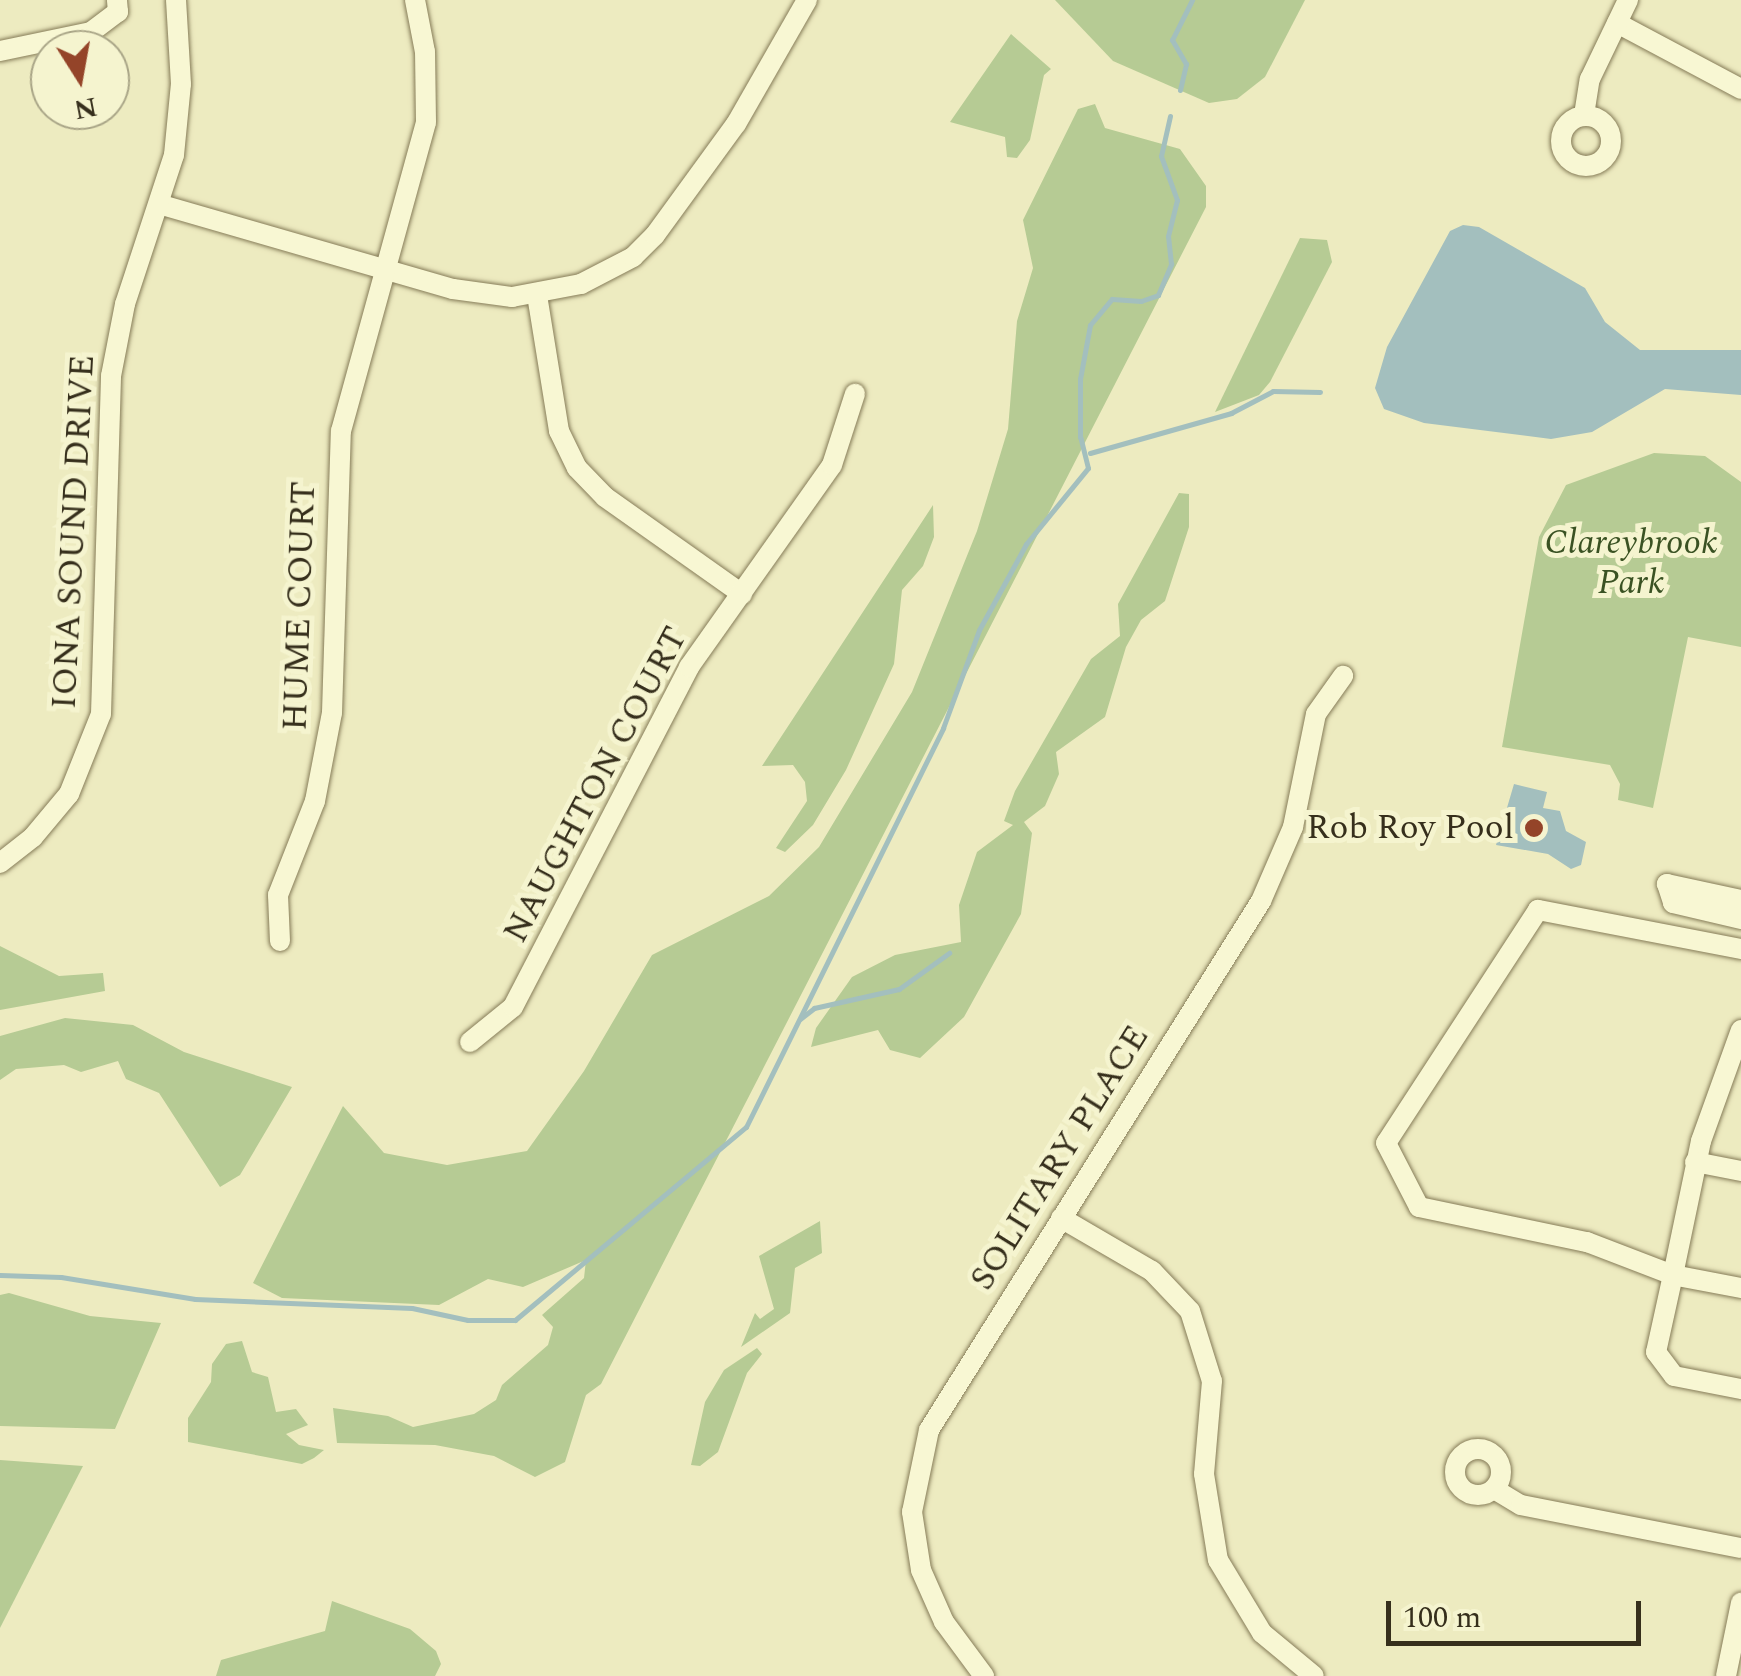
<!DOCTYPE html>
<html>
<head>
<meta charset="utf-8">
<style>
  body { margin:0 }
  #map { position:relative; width:1741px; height:1676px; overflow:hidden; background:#edebc0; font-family:Spectral,serif }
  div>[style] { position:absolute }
  .green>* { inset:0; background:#b6cb94 }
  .water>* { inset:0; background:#a3bfbe }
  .stream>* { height:5px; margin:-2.5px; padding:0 2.5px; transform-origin:2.5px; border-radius:2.5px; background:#a3bfbe }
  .roads { filter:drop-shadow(0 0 2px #867c58) drop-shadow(0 0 2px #867c58) }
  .street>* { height:20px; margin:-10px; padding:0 10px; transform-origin:10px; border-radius:10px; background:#f8f7d3 }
  .street>.ring { margin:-10px; padding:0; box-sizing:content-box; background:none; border:20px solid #f8f7d3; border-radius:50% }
  .dots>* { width:28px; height:28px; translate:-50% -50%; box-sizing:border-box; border:5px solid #f5f4cf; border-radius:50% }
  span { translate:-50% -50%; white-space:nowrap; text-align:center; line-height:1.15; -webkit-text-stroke:10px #f5f4cf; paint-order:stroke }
  .street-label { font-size:35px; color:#362f1c }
  .park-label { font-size:35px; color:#3a5223; font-style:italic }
  .poi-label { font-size:35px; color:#362f1c }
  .right { translate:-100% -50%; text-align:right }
  .north { position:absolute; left:30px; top:30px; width:100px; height:100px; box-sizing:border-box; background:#f5f4cf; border:2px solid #a9a587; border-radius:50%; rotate:169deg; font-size:28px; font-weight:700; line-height:40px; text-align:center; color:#362f1c }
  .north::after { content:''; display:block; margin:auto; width:35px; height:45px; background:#944429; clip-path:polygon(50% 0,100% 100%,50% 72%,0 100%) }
  .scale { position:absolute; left:1386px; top:1601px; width:255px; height:45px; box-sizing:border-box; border:5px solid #362f1c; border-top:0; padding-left:12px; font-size:30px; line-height:35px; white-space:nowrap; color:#362f1c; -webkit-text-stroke:8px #f5f4cf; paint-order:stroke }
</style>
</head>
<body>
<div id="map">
  <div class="green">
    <div style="clip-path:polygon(1055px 0,1305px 0,1265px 77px,1237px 99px,1209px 103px,1113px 61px)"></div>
    <div style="clip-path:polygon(1011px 34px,1051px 69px,1044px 75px,1030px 140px,1017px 158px,1007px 157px,1005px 137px,950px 122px)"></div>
    <div style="clip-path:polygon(1095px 104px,1105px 128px,1180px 149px,1206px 186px,1206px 207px,601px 1384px,586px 1395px,565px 1462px,535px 1477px,494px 1456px,435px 1445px,337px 1443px,333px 1408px,388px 1416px,413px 1427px,474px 1414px,496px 1400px,502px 1385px,548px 1345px,553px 1327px,542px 1315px,584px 1278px,586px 1260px,523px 1287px,488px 1279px,439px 1305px,282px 1298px,253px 1283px,343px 1106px,384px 1153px,447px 1165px,527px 1151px,584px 1071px,652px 955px,769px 896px,819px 847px,912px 692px,977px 531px,1008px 429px,1017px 321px,1033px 268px,1023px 220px,1078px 109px)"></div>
    <div style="clip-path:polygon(1300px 238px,1327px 240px,1332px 262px,1270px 382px,1259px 395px,1215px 412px)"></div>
    <div style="clip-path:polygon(1654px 453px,1705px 456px,1741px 482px,1741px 647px,1688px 637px,1653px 808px,1618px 800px,1620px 784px,1610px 765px,1502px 747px,1539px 537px,1566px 485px)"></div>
    <div style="clip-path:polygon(1179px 493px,1189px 494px,1189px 527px,1165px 601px,1141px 620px,1126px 647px,1105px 717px,1056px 752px,1059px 774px,1045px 806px,1024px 822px,1032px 833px,1021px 914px,964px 1017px,920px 1058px,890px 1050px,878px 1030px,811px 1047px,816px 1028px,852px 977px,895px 955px,961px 942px,959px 905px,977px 852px,1013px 825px,1004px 821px,1015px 791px,1091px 659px,1120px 636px,1118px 604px)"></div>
    <div style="clip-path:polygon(933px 505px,934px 537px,923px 566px,902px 590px,894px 664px,846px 770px,813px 825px,785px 852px,776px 848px,807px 801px,805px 782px,793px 765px,762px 766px)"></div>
    <div style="clip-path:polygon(0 946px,59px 976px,103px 973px,105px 991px,0 1010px)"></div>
    <div style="clip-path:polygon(65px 1018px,133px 1025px,184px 1052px,292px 1087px,240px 1175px,220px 1187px,159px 1093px,126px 1079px,118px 1061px,81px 1072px,64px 1065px,16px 1069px,0 1080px,0 1036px)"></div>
    <div style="clip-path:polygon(820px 1221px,822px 1253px,795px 1268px,790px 1313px,741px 1347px,755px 1313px,760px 1319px,774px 1309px,759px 1256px)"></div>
    <div style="clip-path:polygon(9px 1293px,90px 1316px,161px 1323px,115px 1429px,0 1426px,0 1295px)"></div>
    <div style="clip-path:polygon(242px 1341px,252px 1372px,268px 1377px,276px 1412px,296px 1409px,308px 1425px,286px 1434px,299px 1445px,324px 1450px,314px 1458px,302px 1464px,188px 1442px,188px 1418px,211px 1382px,212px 1364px,226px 1344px)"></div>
    <div style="clip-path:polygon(757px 1348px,762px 1354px,747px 1373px,718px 1452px,700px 1466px,691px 1465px,705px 1402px,724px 1370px)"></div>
    <div style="clip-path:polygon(0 1460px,83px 1466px,0 1628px)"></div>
    <div style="clip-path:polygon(332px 1601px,410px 1629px,436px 1651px,441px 1664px,435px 1676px,216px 1676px,221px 1660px,325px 1631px)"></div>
  </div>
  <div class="water">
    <div style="clip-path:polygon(1463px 225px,1479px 227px,1585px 288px,1605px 322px,1640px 350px,1741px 350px,1741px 395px,1665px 389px,1592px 432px,1551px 439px,1424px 423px,1384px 409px,1375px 388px,1387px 347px,1450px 231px)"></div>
    <div style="clip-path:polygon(1514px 784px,1547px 792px,1543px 808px,1560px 811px,1566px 831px,1586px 842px,1581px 865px,1571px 869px,1548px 854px,1496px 845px)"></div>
  </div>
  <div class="stream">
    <div style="left:1180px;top:90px;width:27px;rotate:-77deg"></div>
    <div style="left:1186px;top:64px;width:28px;rotate:-120deg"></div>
    <div style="left:1172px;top:40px;width:45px;rotate:-63.4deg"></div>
    <div style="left:1090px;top:453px;width:147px;rotate:-15.8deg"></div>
    <div style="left:1231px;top:413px;width:47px;rotate:-27.6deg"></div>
    <div style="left:1273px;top:391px;width:47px;rotate:1.2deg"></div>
    <div style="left:800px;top:1019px;width:18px;rotate:-38deg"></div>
    <div style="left:814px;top:1008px;width:87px;rotate:-12.6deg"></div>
    <div style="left:899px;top:989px;width:62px;rotate:-35.8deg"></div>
    <div style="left:0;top:1275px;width:61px;rotate:1.9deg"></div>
    <div style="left:61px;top:1277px;width:136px;rotate:9.3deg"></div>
    <div style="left:195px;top:1299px;width:217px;rotate:2.4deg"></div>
    <div style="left:412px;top:1308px;width:57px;rotate:12.1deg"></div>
    <div style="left:468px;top:1320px;width:47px"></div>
    <div style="left:515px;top:1320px;width:301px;rotate:-39.9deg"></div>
    <div style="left:746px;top:1127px;width:445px;rotate:-63.7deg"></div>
    <div style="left:943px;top:728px;width:104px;rotate:-69.8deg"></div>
    <div style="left:979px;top:630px;width:98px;rotate:-61.3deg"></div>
    <div style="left:1026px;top:544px;width:98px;rotate:-50.8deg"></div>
    <div style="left:1088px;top:468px;width:32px;rotate:-104deg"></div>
    <div style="left:1080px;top:437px;width:58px;rotate:-90deg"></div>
    <div style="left:1080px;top:379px;width:55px;rotate:-79.5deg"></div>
    <div style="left:1090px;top:325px;width:34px;rotate:-50deg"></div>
    <div style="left:1112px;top:299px;width:29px;rotate:4deg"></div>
    <div style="left:1141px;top:301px;width:18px;rotate:-19deg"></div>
    <div style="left:1158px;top:295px;width:34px;rotate:-67deg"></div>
    <div style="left:1171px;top:264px;width:28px;rotate:-96deg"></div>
    <div style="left:1168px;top:236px;width:37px;rotate:-76deg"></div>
    <div style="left:1177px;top:200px;width:47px;rotate:-110deg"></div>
    <div style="left:1161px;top:156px;width:41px;rotate:-77.3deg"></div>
  </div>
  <div class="roads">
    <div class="street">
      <div style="left:1617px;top:23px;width:140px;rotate:28deg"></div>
      <div style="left:0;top:51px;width:93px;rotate:-11.8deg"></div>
      <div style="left:91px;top:32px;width:34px;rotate:-37deg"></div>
      <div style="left:118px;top:12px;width:12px;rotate:-95deg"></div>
      <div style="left:1584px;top:115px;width:36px;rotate:-81deg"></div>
      <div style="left:1590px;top:79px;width:88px;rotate:-64.3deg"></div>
      <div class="ring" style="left:1561px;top:116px;width:30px;height:30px"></div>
      <div style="left:162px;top:205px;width:303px;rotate:16.1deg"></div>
      <div style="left:453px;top:289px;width:60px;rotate:7.7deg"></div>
      <div style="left:512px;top:297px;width:70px;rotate:-10.7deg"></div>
      <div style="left:581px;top:284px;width:59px;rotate:-27.4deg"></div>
      <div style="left:633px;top:257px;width:31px;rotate:-45deg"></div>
      <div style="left:655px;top:235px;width:137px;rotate:-53.9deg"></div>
      <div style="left:736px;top:124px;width:143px;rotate:-60.2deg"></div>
      <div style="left:537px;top:295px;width:138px;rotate:80.8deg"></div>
      <div style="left:559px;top:431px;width:41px;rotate:64.1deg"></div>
      <div style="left:577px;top:468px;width:40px;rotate:46deg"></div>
      <div style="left:605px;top:497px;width:168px;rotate:35.3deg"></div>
      <div style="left:0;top:863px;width:42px;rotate:-38.2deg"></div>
      <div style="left:33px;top:837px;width:56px;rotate:-50.1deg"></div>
      <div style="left:69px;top:794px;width:86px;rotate:-68.2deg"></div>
      <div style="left:101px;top:714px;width:338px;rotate:-88.3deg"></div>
      <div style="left:111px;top:376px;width:73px;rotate:-79deg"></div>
      <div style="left:125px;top:304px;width:157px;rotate:-71.8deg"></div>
      <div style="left:174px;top:155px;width:71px;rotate:-84.4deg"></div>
      <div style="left:181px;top:84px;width:84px;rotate:-93.4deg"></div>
      <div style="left:1741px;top:900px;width:76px;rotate:-167.8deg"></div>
      <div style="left:1667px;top:884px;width:20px;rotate:72deg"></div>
      <div style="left:1673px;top:903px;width:70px;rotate:13.2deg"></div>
      <div style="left:280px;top:941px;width:46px;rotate:-92.5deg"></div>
      <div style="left:278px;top:895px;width:101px;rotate:-68.5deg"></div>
      <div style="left:315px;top:801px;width:90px;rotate:-79.1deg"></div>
      <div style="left:332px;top:713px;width:282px;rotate:-88.2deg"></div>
      <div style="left:341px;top:431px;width:320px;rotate:-74.6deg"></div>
      <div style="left:426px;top:122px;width:70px;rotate:-90.8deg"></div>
      <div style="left:425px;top:52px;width:53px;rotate:-100.9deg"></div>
      <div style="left:1741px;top:949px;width:207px;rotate:-169.1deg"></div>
      <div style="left:1538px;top:910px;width:278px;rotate:123.1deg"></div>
      <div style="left:1386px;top:1143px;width:72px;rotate:62.7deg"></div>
      <div style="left:1419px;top:1207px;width:172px;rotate:11.8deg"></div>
      <div style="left:1587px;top:1242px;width:92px;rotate:21deg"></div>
      <div style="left:1673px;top:1275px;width:137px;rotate:-78.2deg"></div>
      <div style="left:1701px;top:1141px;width:118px;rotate:-70.2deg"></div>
      <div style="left:470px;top:1042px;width:55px;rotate:-39.1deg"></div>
      <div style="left:513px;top:1007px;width:383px;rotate:-62.6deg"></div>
      <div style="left:689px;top:667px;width:247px;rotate:-54.7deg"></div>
      <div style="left:832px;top:465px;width:75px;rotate:-72.1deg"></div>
      <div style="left:1695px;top:1162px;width:47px;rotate:11.1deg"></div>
      <div style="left:1061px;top:1218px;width:105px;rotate:30.2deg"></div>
      <div style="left:1152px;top:1271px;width:55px;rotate:46.5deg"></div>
      <div style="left:1190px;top:1311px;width:73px;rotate:72.6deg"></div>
      <div style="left:1212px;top:1381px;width:93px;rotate:94.9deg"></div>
      <div style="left:1204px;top:1474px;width:87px;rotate:80.8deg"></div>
      <div style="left:1218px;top:1560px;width:85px;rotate:58.9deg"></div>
      <div style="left:1262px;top:1633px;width:67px;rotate:39.6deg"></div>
      <div style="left:1741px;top:1288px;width:69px;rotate:-169.2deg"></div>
      <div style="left:1673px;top:1275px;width:79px;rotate:102.4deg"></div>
      <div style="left:1656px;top:1352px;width:30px;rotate:53deg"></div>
      <div style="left:1674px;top:1376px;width:68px;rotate:11deg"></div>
      <div class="ring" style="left:1455px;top:1449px;width:26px;height:26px"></div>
      <div style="left:1494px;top:1489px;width:31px;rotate:31deg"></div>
      <div style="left:1521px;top:1505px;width:224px;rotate:11.1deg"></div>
      <div style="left:984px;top:1676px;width:67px;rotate:-126.5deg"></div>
      <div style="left:944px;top:1622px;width:57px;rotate:-113.9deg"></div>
      <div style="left:921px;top:1570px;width:59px;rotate:-98.8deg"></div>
      <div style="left:912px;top:1512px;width:84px;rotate:-78.3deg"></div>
      <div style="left:929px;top:1430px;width:625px;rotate:-57.89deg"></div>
      <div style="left:1261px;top:901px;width:81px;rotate:-66.6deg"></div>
      <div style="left:1293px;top:827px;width:115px;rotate:-78.5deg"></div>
      <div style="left:1316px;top:714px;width:47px;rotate:-54.6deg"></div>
      <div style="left:1726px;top:1676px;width:75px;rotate:-78.4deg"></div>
    </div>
  </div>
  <div class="dots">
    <div style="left:1534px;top:828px;background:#944429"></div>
  </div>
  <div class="street-label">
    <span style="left:74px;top:532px;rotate:-87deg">IONA SOUND DRIVE</span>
    <span style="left:300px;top:606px;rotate:-88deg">HUME COURT</span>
    <span style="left:596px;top:785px;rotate:-62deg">NAUGHTON COURT</span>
    <span style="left:1060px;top:1158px;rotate:-58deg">SOLITARY PLACE</span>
  </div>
  <div class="park-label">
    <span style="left:1631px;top:563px">Clareybrook<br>Park</span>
  </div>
  <div class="poi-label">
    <span class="right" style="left:1514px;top:828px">Rob Roy Pool</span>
  </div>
  <div class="north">N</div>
  <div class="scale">100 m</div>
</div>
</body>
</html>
